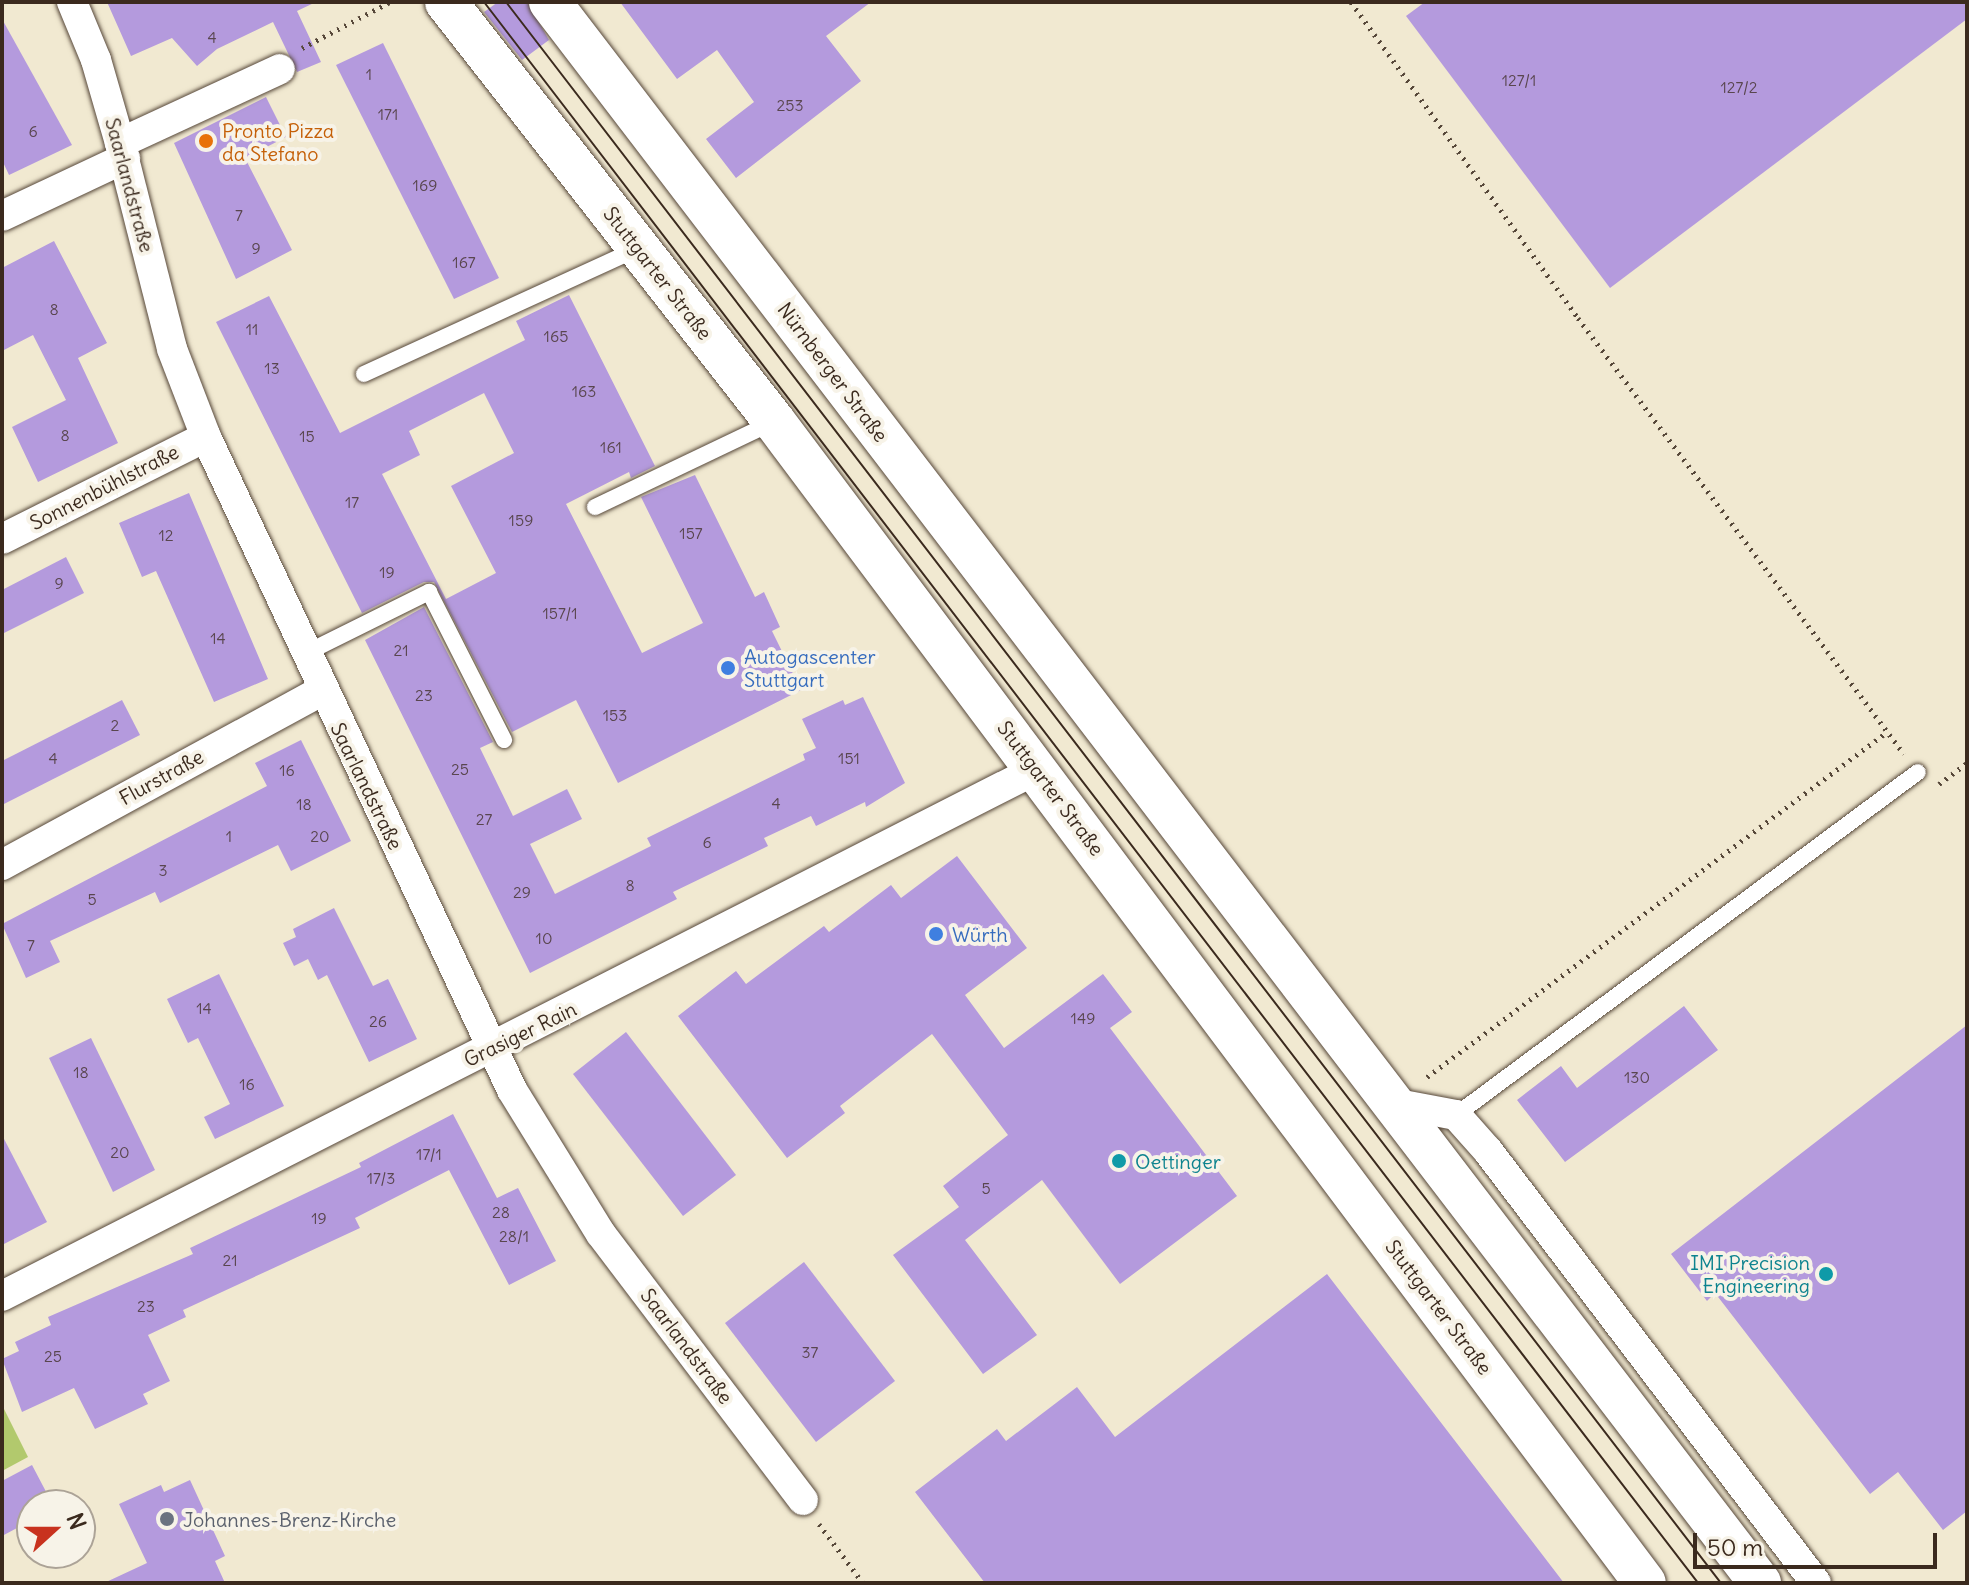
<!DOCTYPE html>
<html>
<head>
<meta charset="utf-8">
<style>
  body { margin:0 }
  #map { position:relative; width:1969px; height:1585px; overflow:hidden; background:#f1e9d1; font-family:Delius,sans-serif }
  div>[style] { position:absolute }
  .green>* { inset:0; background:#b2c96d }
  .building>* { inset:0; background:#b49add }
  .path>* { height:5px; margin-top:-2.5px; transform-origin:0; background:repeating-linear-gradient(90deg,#564739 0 2px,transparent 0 8px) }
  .roads { filter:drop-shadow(0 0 2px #564739) drop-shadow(0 0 2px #564739) }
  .lane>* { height:16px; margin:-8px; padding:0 8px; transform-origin:8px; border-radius:8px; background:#fff }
  .street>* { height:30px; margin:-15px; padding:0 15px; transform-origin:15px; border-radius:15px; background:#fff }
  .secondary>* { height:42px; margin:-21px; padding:0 21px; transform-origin:21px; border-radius:21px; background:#fff }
  .tram>* { height:2px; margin:-1px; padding:0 1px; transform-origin:1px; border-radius:1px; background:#3b2a1e }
  .dots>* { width:22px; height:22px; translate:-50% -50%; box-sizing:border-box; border:4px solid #f7f3e8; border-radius:50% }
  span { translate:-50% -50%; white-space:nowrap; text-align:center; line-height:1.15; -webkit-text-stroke:8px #f7f3e8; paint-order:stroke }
  .number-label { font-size:16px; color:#59464e }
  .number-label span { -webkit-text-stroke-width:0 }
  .food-label { font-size:20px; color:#c56008 }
  .left { translate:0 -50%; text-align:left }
  .street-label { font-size:20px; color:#3b2a1e }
  .shop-label { font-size:20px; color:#366cbe }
  .culture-label { font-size:20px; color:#0d838f }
  .right { translate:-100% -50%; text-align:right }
  .worship-label { font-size:20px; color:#5b616d }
  .frame { position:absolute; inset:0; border:4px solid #3b2a1e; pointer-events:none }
  .north { position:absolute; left:16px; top:1489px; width:80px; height:80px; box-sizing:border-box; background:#f7f3e8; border:2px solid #aca397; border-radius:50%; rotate:69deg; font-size:22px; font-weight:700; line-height:32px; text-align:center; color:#3b2a1e }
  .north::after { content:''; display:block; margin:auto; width:28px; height:36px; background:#c8321e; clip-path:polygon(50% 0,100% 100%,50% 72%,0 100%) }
  .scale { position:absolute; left:1693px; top:1533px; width:244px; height:36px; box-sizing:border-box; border:4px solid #3b2a1e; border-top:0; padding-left:10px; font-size:24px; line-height:28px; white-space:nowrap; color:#3b2a1e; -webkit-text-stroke:6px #f7f3e8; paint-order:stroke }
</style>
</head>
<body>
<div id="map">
  <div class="green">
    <div style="clip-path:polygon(2px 1405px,28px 1457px,2px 1471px)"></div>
  </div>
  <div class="building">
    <div style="clip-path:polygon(107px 2px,316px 2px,297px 11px,321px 62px,297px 72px,273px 22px,217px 49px,197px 66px,172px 38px,131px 56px)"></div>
    <div style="clip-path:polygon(498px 2px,527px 2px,549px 40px,522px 60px,484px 12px)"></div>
    <div style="clip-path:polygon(620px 2px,871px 2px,826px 36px,861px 81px,736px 178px,706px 139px,754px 102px,717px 50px,677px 79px)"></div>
    <div style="clip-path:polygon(1425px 2px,1967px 2px,1967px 19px,1610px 288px,1406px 16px)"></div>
    <div style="clip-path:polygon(2px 19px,72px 145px,9px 175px,2px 160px)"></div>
    <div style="clip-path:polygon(383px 43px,499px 278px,454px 299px,336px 65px)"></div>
    <div style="clip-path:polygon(266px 97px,286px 137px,245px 158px,292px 250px,236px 279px,174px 143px)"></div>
    <div style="clip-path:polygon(54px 241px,107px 343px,78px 358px,118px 443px,38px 482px,12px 427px,66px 400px,33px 335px,2px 351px,2px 268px)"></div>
    <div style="clip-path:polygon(evenodd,569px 295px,655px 466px,631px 478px,629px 472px,566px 504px,642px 653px,703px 623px,641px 497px,695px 475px,755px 597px,764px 592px,780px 627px,772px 631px,801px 690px,618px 783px,576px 700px,512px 732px,434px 582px,424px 582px,362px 613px,216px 322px,269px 296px,340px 433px,525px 340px,516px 321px,569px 295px,484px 393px,514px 453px,451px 486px,496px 573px,446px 599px,382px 474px,420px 455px,409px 431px,484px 393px)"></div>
    <div style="clip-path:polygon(189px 493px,268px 679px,214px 702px,156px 571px,142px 577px,119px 523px)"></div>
    <div style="clip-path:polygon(66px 557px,84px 593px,2px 634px,2px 590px)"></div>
    <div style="clip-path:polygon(424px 607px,493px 742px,480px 748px,513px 816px,567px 789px,582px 819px,530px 844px,555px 894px,651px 846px,647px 838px,805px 760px,803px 754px,816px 748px,802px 719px,843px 700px,845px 705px,863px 697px,905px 783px,866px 807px,865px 802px,816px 826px,811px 816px,764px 838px,768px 846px,673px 892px,677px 899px,530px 973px,365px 640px)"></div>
    <div style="clip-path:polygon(122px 700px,140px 735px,2px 805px,2px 761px)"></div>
    <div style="clip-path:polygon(301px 740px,351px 841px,291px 871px,278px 845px,160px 903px,155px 892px,50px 941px,60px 962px,26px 978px,2px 924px,267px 786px,255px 763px)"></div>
    <div style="clip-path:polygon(957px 856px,1027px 948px,965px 995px,1004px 1048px,1103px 974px,1132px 1012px,1110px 1028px,1237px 1196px,1120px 1284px,1042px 1180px,965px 1240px,1037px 1335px,983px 1374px,893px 1255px,959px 1207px,943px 1186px,1008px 1135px,932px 1034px,840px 1106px,845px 1113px,787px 1158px,678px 1016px,736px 971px,746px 984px,824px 926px,829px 932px,891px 885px,901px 898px)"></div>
    <div style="clip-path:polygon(334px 908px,373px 986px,388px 979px,417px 1039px,369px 1062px,327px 975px,318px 980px,308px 959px,294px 966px,283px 943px,296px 937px,293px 929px)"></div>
    <div style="clip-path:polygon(219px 974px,284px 1106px,215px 1139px,204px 1117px,230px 1104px,198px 1038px,188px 1043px,167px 999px)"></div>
    <div style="clip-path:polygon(1684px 1006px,1718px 1050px,1565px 1162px,1517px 1100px,1561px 1066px,1577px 1088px)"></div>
    <div style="clip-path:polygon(1967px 1025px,1967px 1511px,1943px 1530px,1898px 1472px,1870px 1494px,1715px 1293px,1707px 1301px,1671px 1254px)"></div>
    <div style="clip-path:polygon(626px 1032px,736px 1175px,683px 1216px,573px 1074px)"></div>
    <div style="clip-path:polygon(91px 1038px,155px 1170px,113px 1192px,49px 1058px)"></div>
    <div style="clip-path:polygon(453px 1114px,497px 1198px,518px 1188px,556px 1261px,509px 1285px,449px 1170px,355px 1218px,360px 1228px,183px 1310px,186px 1317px,148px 1335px,170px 1381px,143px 1394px,148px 1404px,95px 1429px,74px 1388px,22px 1412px,2px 1359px,19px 1351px,15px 1342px,51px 1325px,48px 1317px,193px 1254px,190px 1248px,361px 1167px,359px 1163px)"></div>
    <div style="clip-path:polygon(2px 1135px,47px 1222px,2px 1245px)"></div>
    <div style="clip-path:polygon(804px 1262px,895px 1381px,816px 1442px,725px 1323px)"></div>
    <div style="clip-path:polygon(1327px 1274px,1564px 1583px,985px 1583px,915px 1492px,997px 1429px,1006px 1441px,1077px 1387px,1115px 1437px)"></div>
    <div style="clip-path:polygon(32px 1465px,53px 1505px,32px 1505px,32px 1520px,2px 1536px,2px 1481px)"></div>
    <div style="clip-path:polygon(190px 1480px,225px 1556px,215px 1561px,225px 1583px,104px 1583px,147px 1563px,119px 1504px,161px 1485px,164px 1492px)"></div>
  </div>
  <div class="path">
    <div style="left:1351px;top:2px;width:389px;rotate:54.3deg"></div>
    <div style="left:1578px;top:318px;width:544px;rotate:53.21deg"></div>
    <div style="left:302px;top:48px;width:99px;rotate:-27.6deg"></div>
    <div style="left:1939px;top:784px;width:35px;rotate:-37deg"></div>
    <div style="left:1427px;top:1077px;width:575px;rotate:-36.87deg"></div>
    <div style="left:819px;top:1524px;width:74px;rotate:53.3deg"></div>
  </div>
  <div class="roads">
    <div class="lane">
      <div style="left:364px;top:374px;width:300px;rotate:-24.6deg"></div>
      <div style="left:595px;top:507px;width:197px;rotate:-25.5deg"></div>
      <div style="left:304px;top:654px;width:140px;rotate:-26.4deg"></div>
      <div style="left:429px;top:592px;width:166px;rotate:63.1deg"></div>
      <div style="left:1456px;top:1115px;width:575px;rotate:-36.59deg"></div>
    </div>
    <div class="street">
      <div style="left:72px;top:2px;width:63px;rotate:67.5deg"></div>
      <div style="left:96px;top:60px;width:86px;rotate:73.9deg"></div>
      <div style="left:120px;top:143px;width:212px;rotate:75.8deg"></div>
      <div style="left:172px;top:349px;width:94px;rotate:68.9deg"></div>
      <div style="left:206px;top:437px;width:721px;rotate:64.89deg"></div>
      <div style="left:512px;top:1090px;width:169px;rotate:58.3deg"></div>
      <div style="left:601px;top:1234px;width:334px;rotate:52.8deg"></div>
      <div style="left:120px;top:143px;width:176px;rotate:-24.8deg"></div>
      <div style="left:2px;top:216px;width:136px;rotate:-25.2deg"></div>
      <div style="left:2px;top:539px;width:228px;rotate:-26.6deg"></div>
      <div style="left:2px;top:865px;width:363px;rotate:-28.6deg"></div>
      <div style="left:1392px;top:1103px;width:65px;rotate:10.6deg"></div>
      <div style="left:1456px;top:1115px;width:48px;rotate:48.4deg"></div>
      <div style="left:1488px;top:1151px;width:542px;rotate:52.79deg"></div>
      <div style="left:2px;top:1296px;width:1161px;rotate:-26.98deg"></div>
    </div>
    <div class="secondary">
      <div style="left:446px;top:2px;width:532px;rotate:51.95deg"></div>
      <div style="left:774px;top:421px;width:1452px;rotate:53.15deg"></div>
      <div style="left:550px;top:2px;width:1991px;rotate:52.57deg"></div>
    </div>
  </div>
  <div class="tram">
    <div style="left:484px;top:2px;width:1993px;rotate:52.48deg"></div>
    <div style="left:506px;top:2px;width:1994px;rotate:52.46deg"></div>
  </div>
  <div class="dots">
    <div style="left:206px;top:141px;background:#e8710a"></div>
    <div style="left:728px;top:668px;background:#3f7fe0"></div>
    <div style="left:936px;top:934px;background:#3f7fe0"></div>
    <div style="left:1119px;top:1161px;background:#0f9aa8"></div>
    <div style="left:1826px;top:1274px;background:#0f9aa8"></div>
    <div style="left:167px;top:1519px;background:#6b7280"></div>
  </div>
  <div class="number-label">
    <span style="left:212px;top:37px">4</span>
    <span style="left:369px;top:74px">1</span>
    <span style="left:1519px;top:80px">127/1</span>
    <span style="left:1739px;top:87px">127/2</span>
    <span style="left:790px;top:105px">253</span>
    <span style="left:388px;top:114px">171</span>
    <span style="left:33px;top:131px">6</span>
    <span style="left:425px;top:185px">169</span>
    <span style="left:239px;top:215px">7</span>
    <span style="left:256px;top:248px">9</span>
    <span style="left:464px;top:262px">167</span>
    <span style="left:54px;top:309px">8</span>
    <span style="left:252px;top:329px">11</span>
    <span style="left:556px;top:336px">165</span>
    <span style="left:272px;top:368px">13</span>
    <span style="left:584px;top:391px">163</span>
    <span style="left:65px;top:435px">8</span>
    <span style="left:307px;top:436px">15</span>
    <span style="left:611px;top:447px">161</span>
    <span style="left:352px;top:502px">17</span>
    <span style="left:521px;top:520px">159</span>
    <span style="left:691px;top:533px">157</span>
    <span style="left:166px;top:535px">12</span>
    <span style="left:387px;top:572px">19</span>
    <span style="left:59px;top:583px">9</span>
    <span style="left:560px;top:613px">157/1</span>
    <span style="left:218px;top:638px">14</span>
    <span style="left:401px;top:650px">21</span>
    <span style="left:424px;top:695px">23</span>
    <span style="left:615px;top:715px">153</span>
    <span style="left:115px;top:725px">2</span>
    <span style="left:53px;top:758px">4</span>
    <span style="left:849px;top:758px">151</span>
    <span style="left:460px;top:769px">25</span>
    <span style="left:287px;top:770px">16</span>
    <span style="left:776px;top:803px">4</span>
    <span style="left:304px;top:804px">18</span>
    <span style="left:484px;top:819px">27</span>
    <span style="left:229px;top:836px">1</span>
    <span style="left:320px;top:836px">20</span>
    <span style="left:707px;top:842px">6</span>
    <span style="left:163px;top:870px">3</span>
    <span style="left:630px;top:885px">8</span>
    <span style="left:522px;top:892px">29</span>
    <span style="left:92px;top:899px">5</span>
    <span style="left:544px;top:938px">10</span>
    <span style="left:31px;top:945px">7</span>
    <span style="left:204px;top:1008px">14</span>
    <span style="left:1083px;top:1018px">149</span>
    <span style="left:378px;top:1021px">26</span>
    <span style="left:81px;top:1072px">18</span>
    <span style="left:1637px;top:1077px">130</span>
    <span style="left:247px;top:1084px">16</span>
    <span style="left:120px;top:1152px">20</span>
    <span style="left:429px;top:1154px">17/1</span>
    <span style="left:381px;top:1178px">17/3</span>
    <span style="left:986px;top:1188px">5</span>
    <span style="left:501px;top:1212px">28</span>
    <span style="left:319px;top:1218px">19</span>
    <span style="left:514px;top:1236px">28/1</span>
    <span style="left:230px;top:1260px">21</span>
    <span style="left:146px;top:1306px">23</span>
    <span style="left:810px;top:1352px">37</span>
    <span style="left:53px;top:1356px">25</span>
  </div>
  <div class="food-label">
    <span class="left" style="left:222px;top:142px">Pronto Pizza<br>da Stefano</span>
  </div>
  <div class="street-label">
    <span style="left:130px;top:185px;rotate:75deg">Saarlandstraße</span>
    <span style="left:658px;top:273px;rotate:52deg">Stuttgarter Straße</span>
    <span style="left:833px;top:372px;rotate:53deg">Nürnberger Straße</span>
    <span style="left:104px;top:487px;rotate:-27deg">Sonnenbühlstraße</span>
    <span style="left:161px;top:777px;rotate:-29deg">Flurstraße</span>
    <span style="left:367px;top:786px;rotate:64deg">Saarlandstraße</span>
    <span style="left:1051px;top:788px;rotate:53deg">Stuttgarter Straße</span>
    <span style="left:520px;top:1034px;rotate:-26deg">Grasiger Rain</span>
    <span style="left:1439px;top:1307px;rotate:53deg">Stuttgarter Straße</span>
    <span style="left:687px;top:1346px;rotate:53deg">Saarlandstraße</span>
  </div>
  <div class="shop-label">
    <span class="left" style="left:744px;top:668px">Autogascenter<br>Stuttgart</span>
    <span class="left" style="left:952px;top:934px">Würth</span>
  </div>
  <div class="culture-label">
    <span class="left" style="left:1135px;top:1161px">Oettinger</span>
    <span class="right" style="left:1810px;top:1274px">IMI Precision<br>Engineering</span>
  </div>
  <div class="worship-label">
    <span class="left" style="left:183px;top:1519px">Johannes-Brenz-Kirche</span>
  </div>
  <div class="frame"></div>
  <div class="north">N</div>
  <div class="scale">50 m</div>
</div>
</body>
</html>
